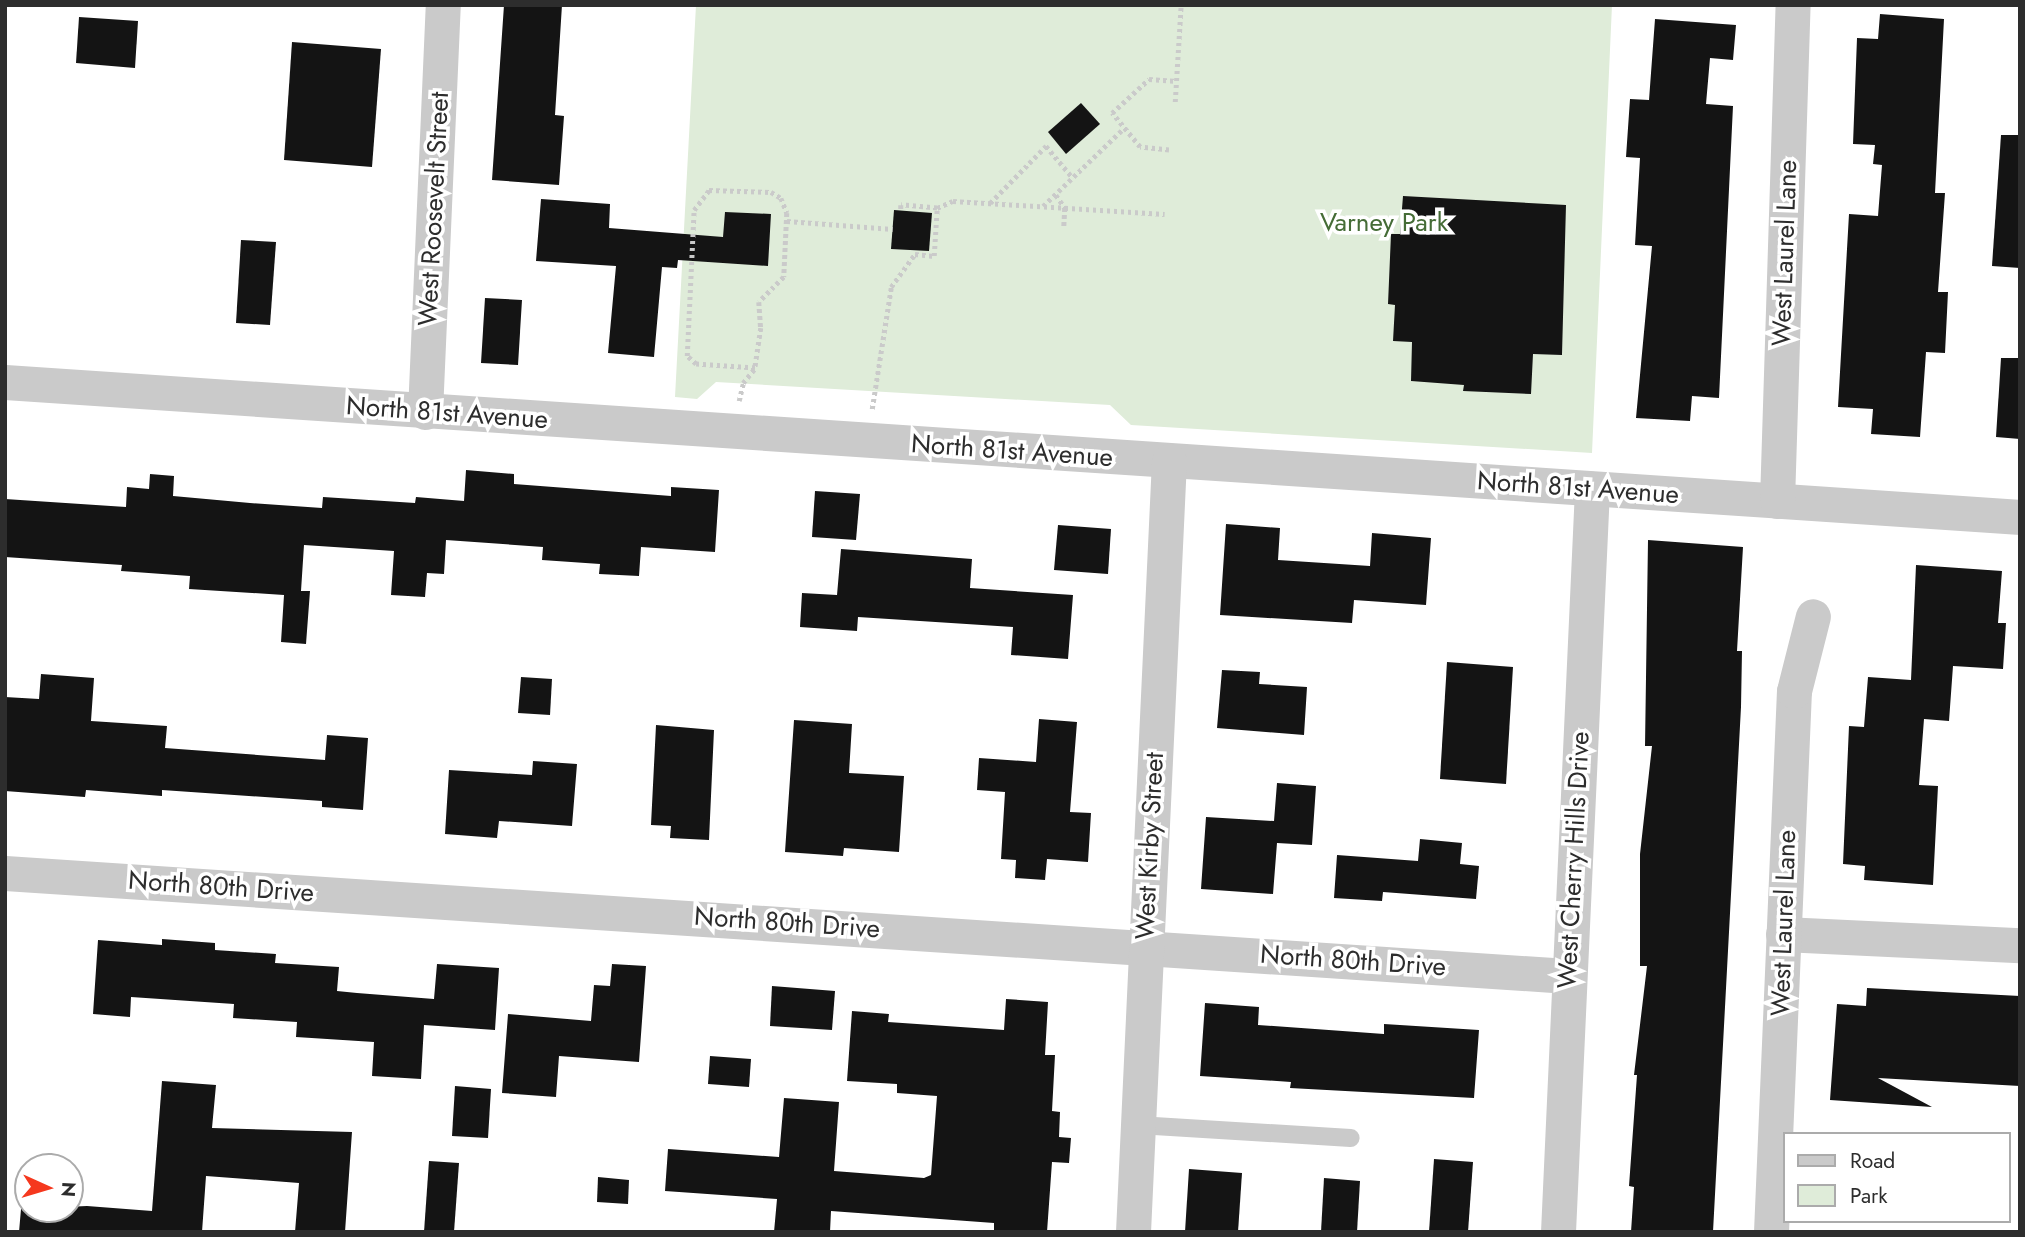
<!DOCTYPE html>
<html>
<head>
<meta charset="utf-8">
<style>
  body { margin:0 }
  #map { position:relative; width:2025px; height:1237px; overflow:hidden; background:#fff; font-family:Jost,sans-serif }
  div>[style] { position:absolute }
  .green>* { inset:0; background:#dfecd9 }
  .building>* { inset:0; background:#141414 }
  .path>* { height:4.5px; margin-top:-2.25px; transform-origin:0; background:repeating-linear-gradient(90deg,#cacaca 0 3.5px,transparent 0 7px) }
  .service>* { height:18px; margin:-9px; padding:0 9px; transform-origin:9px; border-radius:9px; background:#cacaca }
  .minor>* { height:35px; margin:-17.5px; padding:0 17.5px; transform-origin:17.5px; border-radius:17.5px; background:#cacaca }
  span { translate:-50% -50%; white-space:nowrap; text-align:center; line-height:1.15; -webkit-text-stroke:7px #fff; paint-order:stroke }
  .street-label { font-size:26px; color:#2d2d2d }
  .park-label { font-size:26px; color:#456c36 }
  .frame { position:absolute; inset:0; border:7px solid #2d2d2d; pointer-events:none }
  .legend { position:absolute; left:1783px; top:1132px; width:228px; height:91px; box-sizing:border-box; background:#fff; border:2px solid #ababab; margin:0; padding:9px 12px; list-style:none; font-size:21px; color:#2d2d2d }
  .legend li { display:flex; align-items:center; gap:14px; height:35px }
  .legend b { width:35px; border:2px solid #ababab }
  .north { position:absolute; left:14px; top:1153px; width:70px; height:70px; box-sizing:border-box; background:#fff; border:2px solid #ababab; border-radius:50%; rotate:94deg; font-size:19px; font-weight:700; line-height:28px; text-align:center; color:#2d2d2d }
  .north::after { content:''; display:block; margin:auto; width:24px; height:32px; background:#f5381e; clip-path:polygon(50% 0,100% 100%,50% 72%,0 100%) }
</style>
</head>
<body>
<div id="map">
  <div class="green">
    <div style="clip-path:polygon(696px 5px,1612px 5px,1592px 453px,1131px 425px,1110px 405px,716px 382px,697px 399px,675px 397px)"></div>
  </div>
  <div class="building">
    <div style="clip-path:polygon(504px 5px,562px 5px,555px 115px,564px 116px,559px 185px,492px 180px)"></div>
    <div style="clip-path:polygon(1880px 14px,1944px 19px,1935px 193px,1945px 193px,1938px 292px,1948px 292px,1945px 353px,1926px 352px,1920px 437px,1871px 434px,1873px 409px,1838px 407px,1849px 214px,1878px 216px,1882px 165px,1873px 164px,1875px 145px,1853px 144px,1857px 38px,1878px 39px)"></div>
    <div style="clip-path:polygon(79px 17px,138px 21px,135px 68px,76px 63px)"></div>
    <div style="clip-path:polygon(1655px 19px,1736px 25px,1733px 60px,1710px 58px,1706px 104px,1733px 106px,1719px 398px,1692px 396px,1690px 421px,1636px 418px,1652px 246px,1635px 245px,1640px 158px,1626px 157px,1630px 99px,1649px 100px)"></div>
    <div style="clip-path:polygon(292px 42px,381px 49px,372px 167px,284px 160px)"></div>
    <div style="clip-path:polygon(1081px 103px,1100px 124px,1066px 154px,1048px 132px)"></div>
    <div style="clip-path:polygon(2001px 135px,2020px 135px,2020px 268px,1992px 266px)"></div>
    <div style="clip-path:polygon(1403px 196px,1566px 205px,1562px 355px,1533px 354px,1531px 394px,1463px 391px,1464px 385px,1411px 381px,1412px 342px,1393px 341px,1395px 305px,1388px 304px,1391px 234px,1400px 234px)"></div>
    <div style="clip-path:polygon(541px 199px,610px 204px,609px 228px,723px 237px,725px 212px,771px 214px,768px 266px,678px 260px,677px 268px,662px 267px,654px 357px,608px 353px,616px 266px,536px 261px)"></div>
    <div style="clip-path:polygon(894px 210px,932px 213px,929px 251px,891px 249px)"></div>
    <div style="clip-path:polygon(241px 240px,276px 242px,270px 325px,236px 323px)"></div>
    <div style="clip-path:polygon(485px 298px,522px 300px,518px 365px,481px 363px)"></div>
    <div style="clip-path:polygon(2001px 358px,2020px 358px,2020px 439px,1996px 437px)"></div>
    <div style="clip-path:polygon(466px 470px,514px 474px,514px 484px,671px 496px,671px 487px,719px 490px,715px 552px,641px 547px,639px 576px,599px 574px,600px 564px,542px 560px,543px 547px,446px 540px,444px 574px,427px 573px,425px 597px,391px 595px,394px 551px,304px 545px,301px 591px,310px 591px,306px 644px,281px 642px,284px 595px,189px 589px,190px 576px,121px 571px,122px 565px,5px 557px,5px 499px,126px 507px,127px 487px,149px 489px,150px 474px,174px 476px,173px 496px,250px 503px,322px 508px,323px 497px,415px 503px,416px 497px,464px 501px)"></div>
    <div style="clip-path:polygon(815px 491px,860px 494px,856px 540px,812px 537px)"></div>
    <div style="clip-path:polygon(1226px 524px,1280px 528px,1278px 560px,1370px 566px,1372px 533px,1431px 538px,1426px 605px,1354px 600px,1352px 623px,1220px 615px)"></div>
    <div style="clip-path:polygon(1058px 525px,1111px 529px,1108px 574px,1054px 570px)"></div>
    <div style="clip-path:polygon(1648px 540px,1743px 547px,1737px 651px,1742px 651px,1741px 707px,1713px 1232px,1631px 1232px,1634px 1187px,1629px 1186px,1637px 1075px,1634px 1075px,1647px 966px,1640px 966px,1640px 854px,1652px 746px,1645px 746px)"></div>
    <div style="clip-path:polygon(841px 549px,972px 559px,970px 588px,1073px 595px,1068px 659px,1011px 655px,1013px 627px,858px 617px,857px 631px,800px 627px,802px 593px,837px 595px)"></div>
    <div style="clip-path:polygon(1916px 565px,2002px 571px,1998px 623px,2006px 623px,2003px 669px,1953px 666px,1949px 721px,1924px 719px,1919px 785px,1938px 786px,1933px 885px,1864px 880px,1865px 866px,1843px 864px,1849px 726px,1864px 727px,1868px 677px,1911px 680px)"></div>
    <div style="clip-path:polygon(1447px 662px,1513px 667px,1506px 784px,1440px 779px)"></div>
    <div style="clip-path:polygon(1222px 670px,1260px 672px,1259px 684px,1307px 687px,1304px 735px,1217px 728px)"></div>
    <div style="clip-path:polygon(41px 674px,94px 678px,91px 721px,167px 726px,165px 748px,325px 760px,327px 735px,368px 738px,363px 810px,322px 807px,322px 801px,162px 790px,162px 796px,86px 790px,85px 797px,5px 791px,5px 697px,39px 699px)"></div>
    <div style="clip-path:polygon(521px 677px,552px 679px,550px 715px,518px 713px)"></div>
    <div style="clip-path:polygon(1039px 719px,1077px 722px,1070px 812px,1091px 813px,1088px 862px,1047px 859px,1045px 880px,1015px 878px,1016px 860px,1001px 859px,1005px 792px,977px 790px,979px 758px,1036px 762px)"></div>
    <div style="clip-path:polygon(794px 720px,852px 724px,849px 773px,904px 776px,899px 852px,844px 848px,843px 856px,785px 852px)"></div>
    <div style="clip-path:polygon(656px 725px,714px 730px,709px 840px,670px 838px,671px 826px,651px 825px)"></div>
    <div style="clip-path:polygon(533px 761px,577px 764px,572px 826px,499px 821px,497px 838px,445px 834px,449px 770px,532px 775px)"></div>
    <div style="clip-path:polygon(1277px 783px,1316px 786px,1312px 845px,1277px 843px,1273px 894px,1201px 889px,1206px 817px,1274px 821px)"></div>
    <div style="clip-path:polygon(1420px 839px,1462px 843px,1460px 864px,1479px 866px,1476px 899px,1383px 892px,1382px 901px,1334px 898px,1337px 855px,1418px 861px)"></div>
    <div style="clip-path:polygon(162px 939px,215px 943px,215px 950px,276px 954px,275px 963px,339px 967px,337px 991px,357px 993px,434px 999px,437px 964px,499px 968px,495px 1030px,424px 1025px,421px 1079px,372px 1076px,374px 1042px,296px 1037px,297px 1022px,233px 1018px,234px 1004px,131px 997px,130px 1017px,93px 1014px,98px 940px,162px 945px)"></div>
    <div style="clip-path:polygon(612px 964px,646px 966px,639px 1062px,559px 1056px,556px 1097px,502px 1093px,508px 1014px,591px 1021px,594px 985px,610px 986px)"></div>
    <div style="clip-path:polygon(772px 986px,835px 991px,832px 1030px,770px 1026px)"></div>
    <div style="clip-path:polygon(1867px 988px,2020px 996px,2020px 1086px,1878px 1078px,1932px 1107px,1830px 1100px,1837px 1004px,1866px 1006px)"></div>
    <div style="clip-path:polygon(1006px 999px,1048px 1002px,1045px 1055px,1055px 1055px,1052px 1111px,1060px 1112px,1059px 1137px,1071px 1138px,1069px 1163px,1052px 1162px,1047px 1232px,994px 1232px,994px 1223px,831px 1211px,830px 1232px,774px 1232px,777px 1199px,665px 1191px,668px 1149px,779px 1157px,784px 1098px,839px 1102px,834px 1171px,924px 1178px,931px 1175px,937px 1096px,897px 1093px,897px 1084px,847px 1081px,852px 1011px,889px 1014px,888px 1022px,1004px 1030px)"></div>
    <div style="clip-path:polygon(1205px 1003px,1259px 1007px,1258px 1025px,1384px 1034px,1384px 1024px,1479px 1030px,1474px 1098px,1290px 1088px,1291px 1082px,1200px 1076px)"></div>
    <div style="clip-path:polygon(710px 1056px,751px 1059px,749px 1087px,708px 1084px)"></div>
    <div style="clip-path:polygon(162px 1081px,216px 1085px,212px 1128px,352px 1132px,345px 1232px,295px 1232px,299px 1183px,206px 1176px,202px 1232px,19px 1232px,21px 1209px,87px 1206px,152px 1211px)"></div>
    <div style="clip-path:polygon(455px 1086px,491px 1089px,488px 1138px,452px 1136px)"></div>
    <div style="clip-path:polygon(1434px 1159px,1473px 1162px,1468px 1232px,1429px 1232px)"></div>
    <div style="clip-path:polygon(429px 1161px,459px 1163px,454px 1232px,424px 1232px)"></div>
    <div style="clip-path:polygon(1189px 1169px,1242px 1173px,1238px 1232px,1185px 1232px)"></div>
    <div style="clip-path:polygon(598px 1177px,629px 1180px,628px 1204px,597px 1202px)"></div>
    <div style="clip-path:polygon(1324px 1178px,1360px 1181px,1357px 1232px,1321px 1232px)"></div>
  </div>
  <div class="path">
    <div style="left:1175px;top:102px;width:97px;rotate:-86.5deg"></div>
    <div style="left:1169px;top:150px;width:29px;rotate:-174deg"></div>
    <div style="left:1140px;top:147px;width:44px;rotate:-129.5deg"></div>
    <div style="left:1112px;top:113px;width:50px;rotate:-42.6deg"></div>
    <div style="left:1149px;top:79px;width:28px;rotate:4deg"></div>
    <div style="left:1056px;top:195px;width:16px;rotate:55deg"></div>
    <div style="left:1065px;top:208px;width:18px;rotate:93deg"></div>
    <div style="left:990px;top:203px;width:80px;rotate:-45.5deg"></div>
    <div style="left:1046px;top:146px;width:42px;rotate:49.8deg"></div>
    <div style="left:1043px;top:206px;width:112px;rotate:-43.9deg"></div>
    <div style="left:937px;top:208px;width:17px;rotate:-24deg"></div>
    <div style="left:953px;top:201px;width:212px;rotate:3.5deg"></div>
    <div style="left:787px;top:221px;width:106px;rotate:4.3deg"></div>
    <div style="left:739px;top:401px;width:18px;rotate:-77deg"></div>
    <div style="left:743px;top:383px;width:19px;rotate:-51deg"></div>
    <div style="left:755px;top:368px;width:59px;rotate:-176.1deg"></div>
    <div style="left:696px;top:364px;width:12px;rotate:-138deg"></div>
    <div style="left:687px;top:356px;width:146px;rotate:-87.3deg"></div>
    <div style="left:694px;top:210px;width:25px;rotate:-53deg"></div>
    <div style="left:709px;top:190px;width:62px;rotate:1.8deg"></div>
    <div style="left:771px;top:192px;width:12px;rotate:31deg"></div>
    <div style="left:781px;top:198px;width:16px;rotate:68deg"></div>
    <div style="left:787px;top:213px;width:64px;rotate:92.7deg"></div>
    <div style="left:784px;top:277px;width:35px;rotate:135deg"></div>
    <div style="left:759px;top:302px;width:26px;rotate:86deg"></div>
    <div style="left:761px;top:328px;width:40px;rotate:98.5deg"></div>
    <div style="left:872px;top:409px;width:123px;rotate:-81.1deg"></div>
    <div style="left:891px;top:287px;width:41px;rotate:-54deg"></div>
    <div style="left:915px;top:254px;width:19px;rotate:6deg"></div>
    <div style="left:934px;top:256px;width:48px;rotate:-86.4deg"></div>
    <div style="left:937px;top:208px;width:36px;rotate:-175deg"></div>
    <div style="left:901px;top:205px;width:5px;rotate:90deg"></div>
  </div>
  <div class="service">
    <div style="left:1138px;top:1125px;width:213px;rotate:3.5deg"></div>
  </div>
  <div class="minor">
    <div style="left:5px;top:382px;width:2020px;rotate:3.83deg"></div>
    <div style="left:425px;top:412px;width:407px;rotate:-87.5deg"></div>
    <div style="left:1777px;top:501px;width:496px;rotate:-88.2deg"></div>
    <div style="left:5px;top:873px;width:1566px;rotate:3.77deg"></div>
    <div style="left:1783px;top:934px;width:237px;rotate:2.7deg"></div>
    <div style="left:1133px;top:1232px;width:772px;rotate:-87.33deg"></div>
    <div style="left:1558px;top:1232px;width:744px;rotate:-87.38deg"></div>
    <div style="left:1771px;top:1232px;width:541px;rotate:-87.57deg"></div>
    <div style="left:1794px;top:691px;width:77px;rotate:-75.8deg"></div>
  </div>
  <div class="street-label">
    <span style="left:434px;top:209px;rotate:-87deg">West Roosevelt Street</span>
    <span style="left:1785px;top:253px;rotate:-88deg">West Laurel Lane</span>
    <span style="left:447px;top:413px;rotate:4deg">North 81st Avenue</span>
    <span style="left:1012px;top:451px;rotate:4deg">North 81st Avenue</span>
    <span style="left:1578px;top:488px;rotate:4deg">North 81st Avenue</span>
    <span style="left:1150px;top:846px;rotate:-87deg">West Kirby Street</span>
    <span style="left:1574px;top:860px;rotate:-87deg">West Cherry Hills Drive</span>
    <span style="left:221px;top:887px;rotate:4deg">North 80th Drive</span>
    <span style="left:787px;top:923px;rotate:4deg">North 80th Drive</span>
    <span style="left:1784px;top:923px;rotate:-88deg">West Laurel Lane</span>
    <span style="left:1353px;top:961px;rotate:4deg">North 80th Drive</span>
  </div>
  <div class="park-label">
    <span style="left:1384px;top:223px">Varney Park</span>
  </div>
  <div class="frame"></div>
  <ul class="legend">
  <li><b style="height:9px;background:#cacaca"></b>Road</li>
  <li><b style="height:19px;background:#dfecd9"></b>Park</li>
  </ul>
  <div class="north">N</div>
</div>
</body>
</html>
